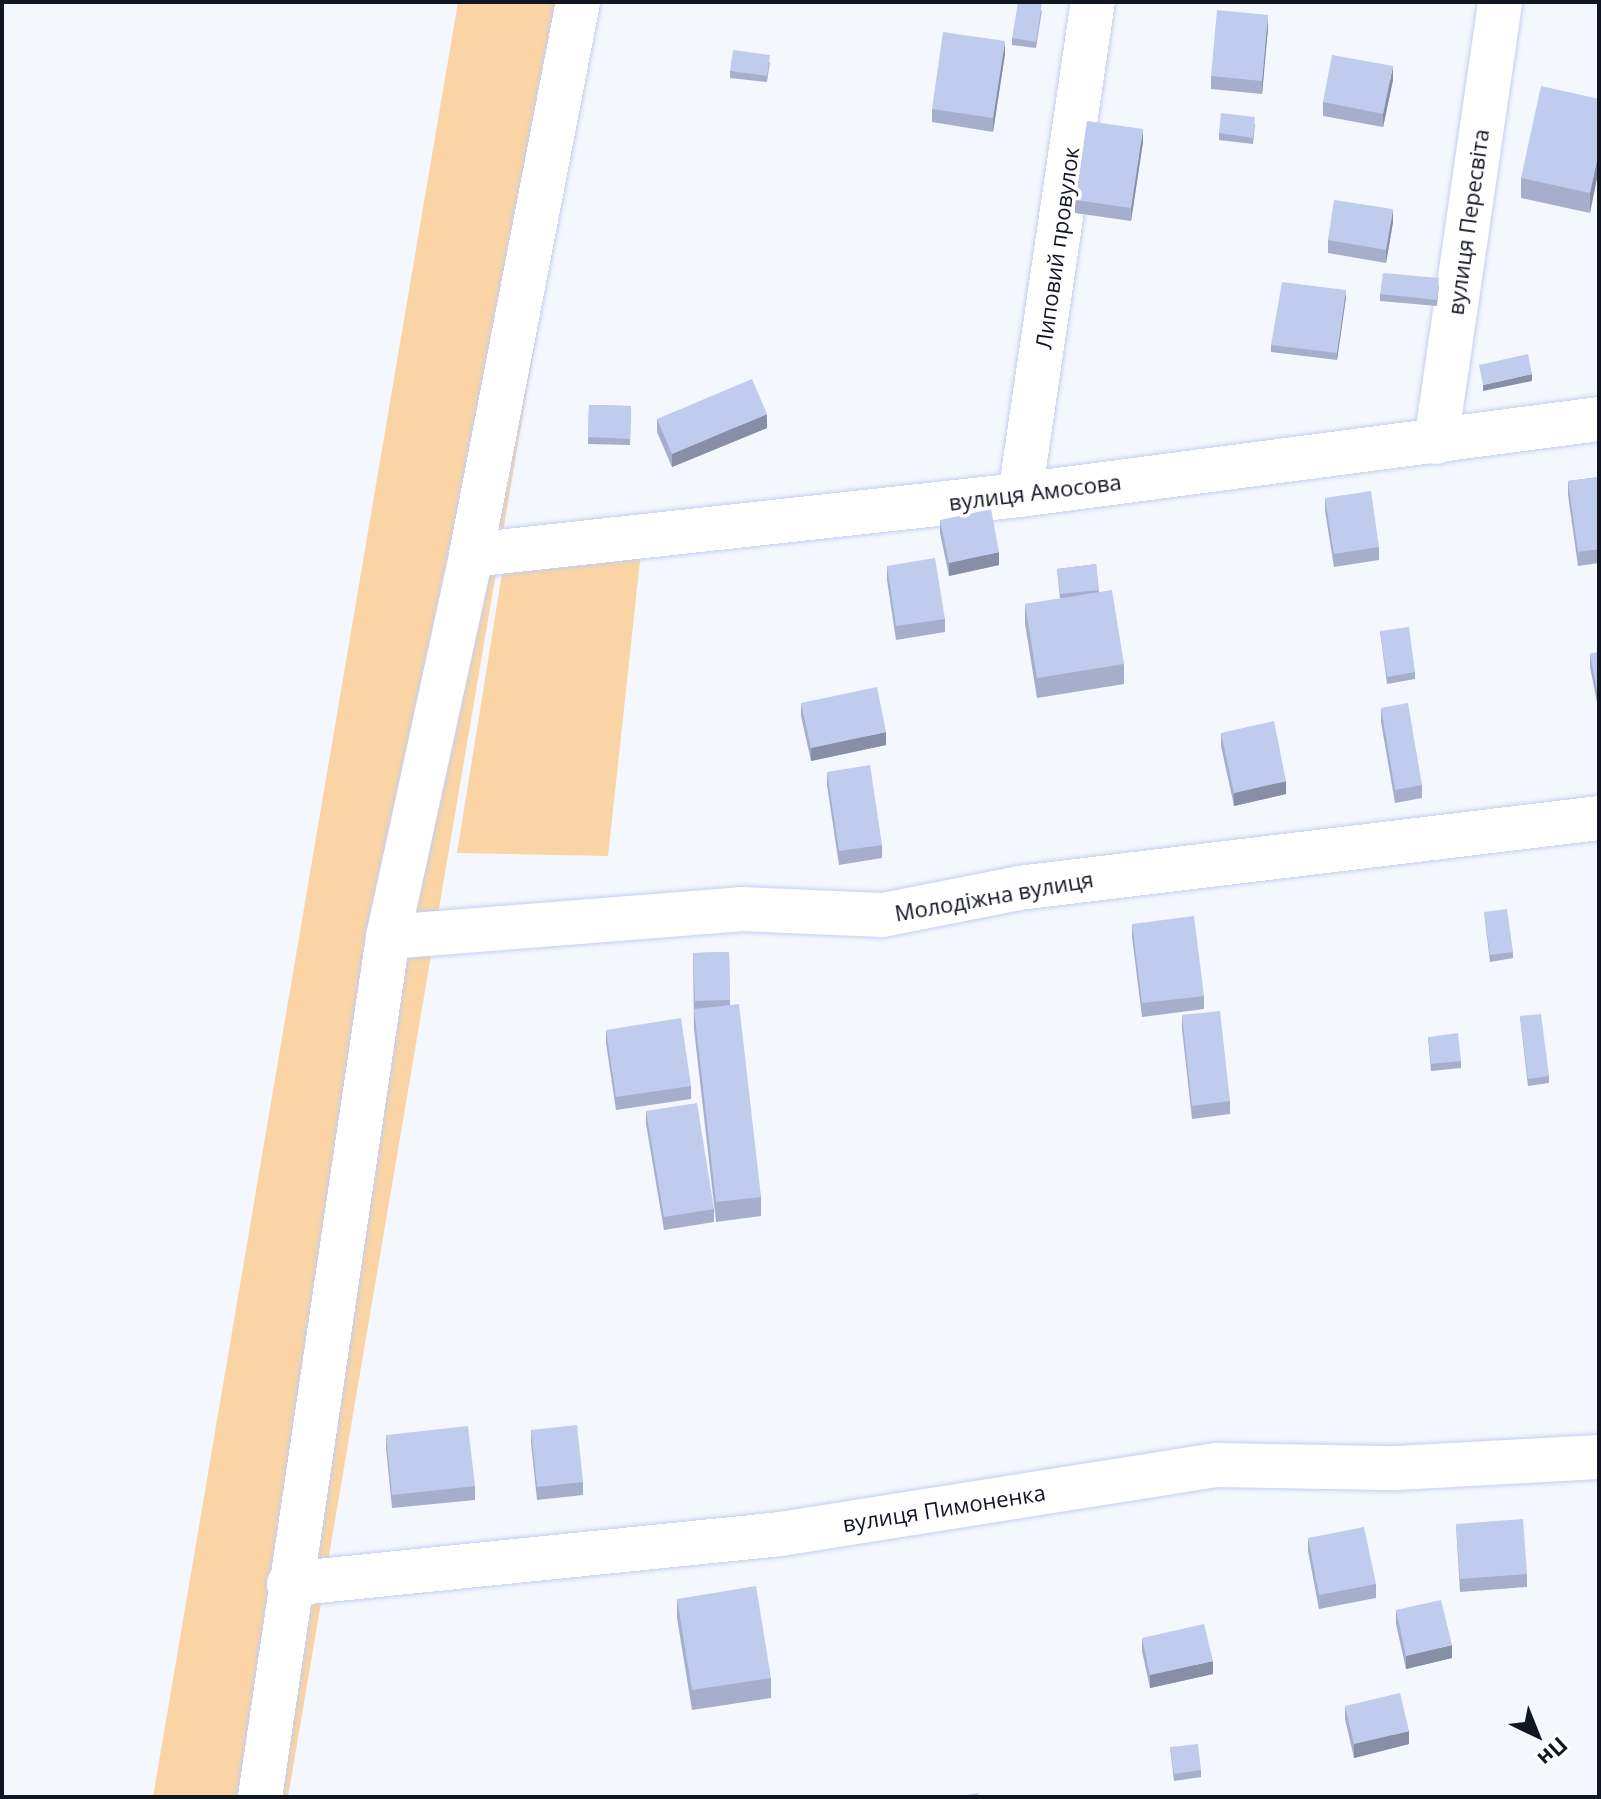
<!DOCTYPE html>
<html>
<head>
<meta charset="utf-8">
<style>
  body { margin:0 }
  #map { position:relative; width:1601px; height:1799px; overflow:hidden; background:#f5f7fe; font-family:"Open Sans",sans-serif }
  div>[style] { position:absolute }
  .green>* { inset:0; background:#fad4a4 }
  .roads { filter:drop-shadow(0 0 2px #c2cff0) drop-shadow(0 0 2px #c2cff0) }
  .minor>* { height:44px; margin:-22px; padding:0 22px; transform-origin:22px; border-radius:22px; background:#fff }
  .wall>* { inset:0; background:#a5afcc }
  .shaded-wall>* { inset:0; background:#868fa6 }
  .building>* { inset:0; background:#c0cced }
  span { translate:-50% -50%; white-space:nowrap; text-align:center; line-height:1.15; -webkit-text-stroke:7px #fff; paint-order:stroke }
  .street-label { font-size:22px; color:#121622 }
  .frame { position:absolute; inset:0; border:4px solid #121622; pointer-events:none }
  .north { position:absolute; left:1497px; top:1695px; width:80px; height:80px; -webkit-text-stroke:6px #fff; paint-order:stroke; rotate:137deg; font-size:22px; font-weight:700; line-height:32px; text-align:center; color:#121622 }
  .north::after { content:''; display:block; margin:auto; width:28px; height:36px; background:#121622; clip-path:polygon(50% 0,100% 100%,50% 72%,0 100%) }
</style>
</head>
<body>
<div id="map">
  <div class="green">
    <div style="clip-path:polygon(458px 2px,593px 2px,288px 1797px,153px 1797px)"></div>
    <div style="clip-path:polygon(645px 515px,608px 856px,457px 853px,509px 530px)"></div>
  </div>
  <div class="roads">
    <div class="minor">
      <div style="left:1436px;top:442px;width:445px;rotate:-81.7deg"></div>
      <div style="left:1020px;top:495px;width:498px;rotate:-81.6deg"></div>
      <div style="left:471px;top:555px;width:552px;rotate:-6.24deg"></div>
      <div style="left:1020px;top:495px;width:584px;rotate:-7.48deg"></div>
      <div style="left:388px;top:937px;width:354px;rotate:-4.5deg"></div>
      <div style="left:741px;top:909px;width:142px;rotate:2.4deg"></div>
      <div style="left:883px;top:915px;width:139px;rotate:-11.2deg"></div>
      <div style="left:1019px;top:888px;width:584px;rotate:-6.88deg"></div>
      <div style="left:289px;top:1584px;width:494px;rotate:-5.8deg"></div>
      <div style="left:780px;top:1534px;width:442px;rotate:-9deg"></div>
      <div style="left:1217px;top:1465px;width:180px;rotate:1deg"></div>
      <div style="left:1397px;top:1468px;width:202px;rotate:-3.1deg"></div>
      <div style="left:260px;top:1797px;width:869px;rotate:-81.53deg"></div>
      <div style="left:388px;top:937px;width:391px;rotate:-77.7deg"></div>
      <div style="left:471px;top:555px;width:563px;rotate:-79.05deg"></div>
    </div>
  </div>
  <div class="wall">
    <div style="clip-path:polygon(1042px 10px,1036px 48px,1012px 45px,1012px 38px)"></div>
    <div style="clip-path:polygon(1268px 28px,1262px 94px,1211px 89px,1211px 76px)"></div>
    <div style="clip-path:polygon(1005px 54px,993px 132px,932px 122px,932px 109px)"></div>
    <div style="clip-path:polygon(770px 62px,767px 82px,730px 78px,730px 71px)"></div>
    <div style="clip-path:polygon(1393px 80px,1383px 127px,1323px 116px,1323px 102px)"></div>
    <div style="clip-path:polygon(1599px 99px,1590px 213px,1521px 198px,1521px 178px)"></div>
    <div style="clip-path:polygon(1255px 124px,1253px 144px,1219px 140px,1219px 133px)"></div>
    <div style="clip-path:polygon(1143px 142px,1131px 221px,1075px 213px,1075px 200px)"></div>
    <div style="clip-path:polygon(1393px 222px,1386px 263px,1328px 253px,1328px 240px)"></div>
    <div style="clip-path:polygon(1439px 285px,1437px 306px,1380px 301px,1380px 294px)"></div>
    <div style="clip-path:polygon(1346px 297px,1337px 360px,1271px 352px,1271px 345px)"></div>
    <div style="clip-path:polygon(589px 405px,631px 406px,630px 445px,588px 444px)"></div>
    <div style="clip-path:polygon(657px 419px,767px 428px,672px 467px,657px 432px)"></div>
    <div style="clip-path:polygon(1599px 477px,1599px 563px,1578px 566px,1568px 495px,1568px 481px)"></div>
    <div style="clip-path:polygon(1325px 498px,1379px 547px,1379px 560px,1334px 567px,1325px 511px)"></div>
    <div style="clip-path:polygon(940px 520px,999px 565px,949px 576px,940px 533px)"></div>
    <div style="clip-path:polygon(1096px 564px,1099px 593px,1124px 664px,1124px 684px,1037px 698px,1025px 624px,1025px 604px,1060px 599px,1057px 569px)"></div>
    <div style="clip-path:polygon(887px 566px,945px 619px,945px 632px,896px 640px,887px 580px)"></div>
    <div style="clip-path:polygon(1380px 631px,1415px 672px,1415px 679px,1387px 684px)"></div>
    <div style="clip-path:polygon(1599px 652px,1599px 713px,1590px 667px,1590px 654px)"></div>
    <div style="clip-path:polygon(801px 703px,886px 745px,811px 761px,801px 716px)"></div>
    <div style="clip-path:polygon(1381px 708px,1422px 785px,1422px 798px,1395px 803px,1381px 722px)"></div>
    <div style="clip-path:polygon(1221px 733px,1286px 794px,1234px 806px,1221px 746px)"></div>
    <div style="clip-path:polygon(827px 772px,882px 845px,882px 858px,839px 865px,827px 785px)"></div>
    <div style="clip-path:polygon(1484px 912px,1513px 952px,1513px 958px,1490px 962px)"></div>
    <div style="clip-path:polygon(1132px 924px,1204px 996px,1204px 1009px,1142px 1017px,1132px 937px)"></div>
    <div style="clip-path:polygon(729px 952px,730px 1005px,761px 1197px,761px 1216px,716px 1222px,694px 1029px,693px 953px)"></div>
    <div style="clip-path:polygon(1182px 1015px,1230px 1101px,1230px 1114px,1192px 1119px,1182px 1029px)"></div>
    <div style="clip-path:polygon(1520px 1016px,1549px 1076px,1549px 1083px,1528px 1086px)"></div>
    <div style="clip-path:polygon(606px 1030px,691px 1086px,691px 1099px,616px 1110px,606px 1043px)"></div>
    <div style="clip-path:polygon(1428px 1037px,1461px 1061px,1461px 1068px,1431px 1071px)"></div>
    <div style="clip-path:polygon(646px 1111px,714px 1209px,714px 1222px,664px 1230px,646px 1124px)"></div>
    <div style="clip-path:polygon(531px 1430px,583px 1482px,583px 1495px,537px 1500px,531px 1443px)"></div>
    <div style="clip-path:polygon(386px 1435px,475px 1486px,475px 1500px,392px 1508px,386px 1448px)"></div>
    <div style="clip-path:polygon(1456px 1524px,1527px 1574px,1527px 1587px,1460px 1592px)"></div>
    <div style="clip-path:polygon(1308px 1538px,1376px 1584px,1376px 1598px,1319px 1609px,1308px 1551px)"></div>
    <div style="clip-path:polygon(677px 1599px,771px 1678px,771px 1698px,692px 1710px,677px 1618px)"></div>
    <div style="clip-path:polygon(1396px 1610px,1452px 1658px,1406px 1669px,1396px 1624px)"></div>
    <div style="clip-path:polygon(1142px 1638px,1213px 1674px,1150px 1688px,1142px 1651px)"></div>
    <div style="clip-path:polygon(1345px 1706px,1409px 1744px,1354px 1758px,1345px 1719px)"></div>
    <div style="clip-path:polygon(1170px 1747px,1201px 1770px,1201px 1777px,1174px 1781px)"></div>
  </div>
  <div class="shaded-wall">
    <div style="clip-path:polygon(1268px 15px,1268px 28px,1262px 94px,1262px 81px)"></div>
    <div style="clip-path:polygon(1005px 41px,1005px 54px,993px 132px,993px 118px)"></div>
    <div style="clip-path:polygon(1393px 66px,1393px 80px,1383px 127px,1383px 114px)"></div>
    <div style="clip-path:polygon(1143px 129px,1143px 142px,1131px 221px,1131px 208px)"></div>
    <div style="clip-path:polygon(1599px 150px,1599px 169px,1590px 213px,1590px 193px)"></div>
    <div style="clip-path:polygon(1393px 209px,1393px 222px,1386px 263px,1386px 250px)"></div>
    <div style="clip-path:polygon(1346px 290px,1346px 297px,1337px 360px,1337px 353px)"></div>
    <div style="clip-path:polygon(1532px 374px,1532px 381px,1483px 391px,1483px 385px)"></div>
    <div style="clip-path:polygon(767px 414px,767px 428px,672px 467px,672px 454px)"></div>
    <div style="clip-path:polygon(999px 552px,999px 565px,949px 576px,949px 563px)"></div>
    <div style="clip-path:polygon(886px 732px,886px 745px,811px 761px,811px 748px)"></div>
    <div style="clip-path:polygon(1286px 781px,1286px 794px,1234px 806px,1234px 793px)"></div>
    <div style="clip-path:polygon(1452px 1645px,1452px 1658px,1406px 1669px,1406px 1656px)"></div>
    <div style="clip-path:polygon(1213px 1661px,1213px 1674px,1150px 1688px,1150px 1675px)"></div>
    <div style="clip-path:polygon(1409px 1731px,1409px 1744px,1354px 1758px,1354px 1744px)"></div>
  </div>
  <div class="building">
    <div style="clip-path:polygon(1018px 2px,1042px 3px,1036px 42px,1012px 38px)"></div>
    <div style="clip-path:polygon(1217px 10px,1268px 15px,1262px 81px,1211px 76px)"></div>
    <div style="clip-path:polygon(943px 32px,1005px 41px,993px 118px,932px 109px)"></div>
    <div style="clip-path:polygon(733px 50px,770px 55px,767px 76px,730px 71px)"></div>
    <div style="clip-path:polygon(1332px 55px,1393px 66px,1383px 114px,1323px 102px)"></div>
    <div style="clip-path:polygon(1541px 86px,1599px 99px,1599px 150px,1590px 193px,1521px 178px)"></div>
    <div style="clip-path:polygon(1221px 113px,1255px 117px,1253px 138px,1219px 133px)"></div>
    <div style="clip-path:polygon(1087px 121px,1143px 129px,1131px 208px,1075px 200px)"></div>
    <div style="clip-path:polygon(1334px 200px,1393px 209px,1386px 250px,1328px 240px)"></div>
    <div style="clip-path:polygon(1383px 273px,1439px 278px,1437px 300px,1380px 294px)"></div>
    <div style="clip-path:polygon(1282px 282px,1346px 290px,1337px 353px,1271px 345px)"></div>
    <div style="clip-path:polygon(1528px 354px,1532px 374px,1483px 385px,1479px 365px)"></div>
    <div style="clip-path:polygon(752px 379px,767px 414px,672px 454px,657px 419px)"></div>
    <div style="clip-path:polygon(589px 405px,631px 406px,630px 439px,588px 437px)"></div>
    <div style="clip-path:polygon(1599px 477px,1599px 549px,1578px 552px,1568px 481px)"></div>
    <div style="clip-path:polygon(1371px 491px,1379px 547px,1334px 554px,1325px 498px)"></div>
    <div style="clip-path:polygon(991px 509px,999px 552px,949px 563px,940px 520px)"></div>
    <div style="clip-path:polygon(935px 558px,945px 619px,896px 626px,887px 566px)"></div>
    <div style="clip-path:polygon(1096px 564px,1099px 590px,1060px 594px,1057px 569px)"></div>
    <div style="clip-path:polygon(1112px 590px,1124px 664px,1037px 678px,1025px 604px)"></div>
    <div style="clip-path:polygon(1409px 627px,1415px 672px,1387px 677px,1380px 631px)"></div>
    <div style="clip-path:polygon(1599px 652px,1599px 700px,1590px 654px)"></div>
    <div style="clip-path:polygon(877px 687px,886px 732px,811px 748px,801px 703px)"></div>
    <div style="clip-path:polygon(1408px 703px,1422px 785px,1395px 790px,1381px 708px)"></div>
    <div style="clip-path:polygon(1274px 721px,1286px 781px,1234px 793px,1221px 733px)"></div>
    <div style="clip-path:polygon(870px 765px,882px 845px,839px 851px,827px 772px)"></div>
    <div style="clip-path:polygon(1507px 909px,1513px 952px,1490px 955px,1484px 912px)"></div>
    <div style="clip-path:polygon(1194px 916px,1204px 996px,1142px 1003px,1132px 924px)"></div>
    <div style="clip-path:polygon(729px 952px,730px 1000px,695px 1001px,693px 953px)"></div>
    <div style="clip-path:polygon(739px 1004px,761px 1197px,716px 1202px,694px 1009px)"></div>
    <div style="clip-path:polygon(1220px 1011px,1230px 1101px,1192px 1106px,1182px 1015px)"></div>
    <div style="clip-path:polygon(1541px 1014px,1549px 1076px,1528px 1079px,1520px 1016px)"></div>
    <div style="clip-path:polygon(681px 1018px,691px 1086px,616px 1097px,606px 1030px)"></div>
    <div style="clip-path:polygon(1458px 1033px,1461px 1061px,1431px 1064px,1428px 1037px)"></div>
    <div style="clip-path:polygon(697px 1103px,714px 1209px,664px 1217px,646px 1111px)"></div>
    <div style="clip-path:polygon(577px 1425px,583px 1482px,537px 1487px,531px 1430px)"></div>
    <div style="clip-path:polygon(468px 1426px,475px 1486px,392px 1495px,386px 1435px)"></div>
    <div style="clip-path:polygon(1523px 1519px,1527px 1574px,1460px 1579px,1456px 1524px)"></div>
    <div style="clip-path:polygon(1364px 1527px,1376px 1584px,1319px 1595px,1308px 1538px)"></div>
    <div style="clip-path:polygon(756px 1586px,771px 1678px,692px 1690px,677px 1599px)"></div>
    <div style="clip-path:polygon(1441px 1600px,1452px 1645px,1406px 1656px,1396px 1610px)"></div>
    <div style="clip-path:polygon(1204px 1624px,1213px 1661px,1150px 1675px,1142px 1638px)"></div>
    <div style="clip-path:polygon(1400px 1693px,1409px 1731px,1354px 1744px,1345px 1706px)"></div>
    <div style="clip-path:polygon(1198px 1744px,1201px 1770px,1174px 1774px,1170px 1747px)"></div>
    <div style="clip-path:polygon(978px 1793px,979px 1797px,956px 1797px)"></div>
  </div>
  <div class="street-label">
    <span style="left:1468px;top:222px;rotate:-82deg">вулиця Пересвіта</span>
    <span style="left:1057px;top:248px;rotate:-82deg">Липовий провулок</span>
    <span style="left:1035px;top:492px;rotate:-7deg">вулиця Амосова</span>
    <span style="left:994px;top:896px;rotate:-10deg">Молодіжна вулиця</span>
    <span style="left:944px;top:1508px;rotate:-9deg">вулиця Пимоненка</span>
  </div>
  <div class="frame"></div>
  <div class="north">Пн</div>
</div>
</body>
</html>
